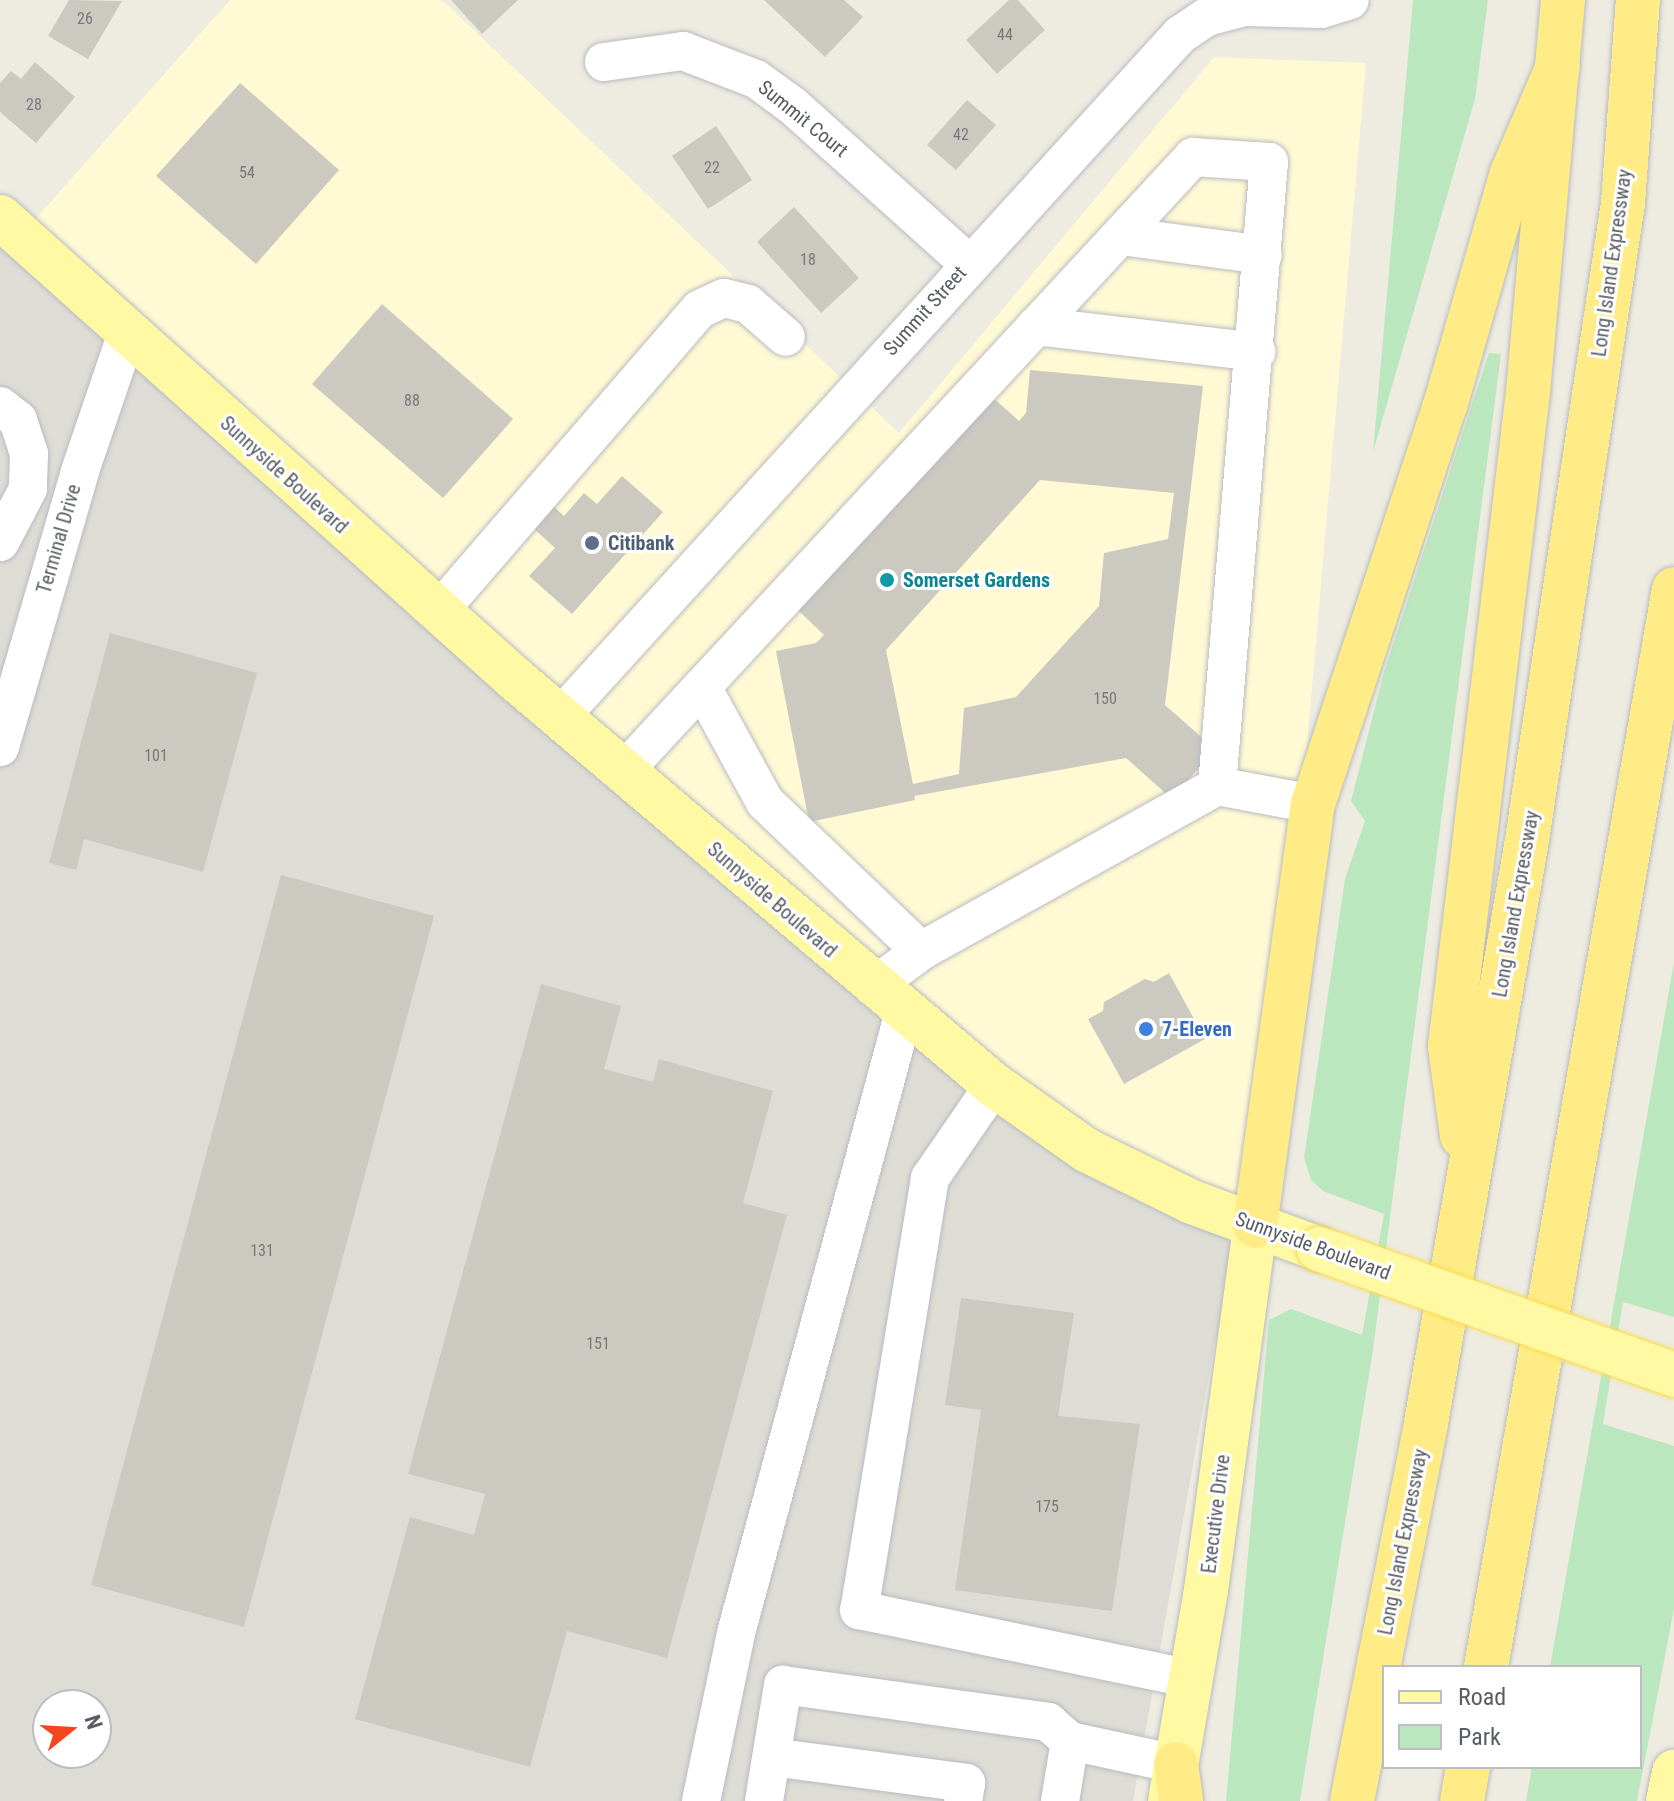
<!DOCTYPE html>
<html>
<head>
<meta charset="utf-8">
<style>
  body { margin:0 }
  #map { position:relative; width:1674px; height:1801px; overflow:hidden; background:#eeece1; font-family:"Roboto Condensed",sans-serif }
  div>[style] { position:absolute }
  .commercial>* { inset:0; background:#fff9d4 }
  .industrial>* { inset:0; background:#deddd5 }
  .green>* { inset:0; background:#bbe7bf }
  .building>* { inset:0; background:#cbc9c0 }
  .roads { filter:drop-shadow(0 0 2px #b9bbc1) drop-shadow(0 0 2px #b9bbc1) }
  .minor>* { height:38px; margin:-19px; padding:0 19px; transform-origin:19px; border-radius:19px; background:#fff }
  .major>* { height:44px; margin:-22px; padding:0 22px; transform-origin:22px; border-radius:22px; background:#fff9a4 }
  .highway>* { height:44px; margin:-22px; padding:0 22px; transform-origin:22px; border-radius:22px; background:#ffec86 }
  .bridges { filter:drop-shadow(0 0 2px #fbdb4c) drop-shadow(0 0 2px #fbdb4c) }
  .major-bridge>* { height:44px; margin:-22px; padding:0 22px; transform-origin:22px; border-radius:22px; background:#fff9a4 }
  .dots>* { width:22px; height:22px; translate:-50% -50%; box-sizing:border-box; border:4px solid #fff; border-radius:50% }
  span { translate:-50% -50%; white-space:nowrap; text-align:center; line-height:1.15; -webkit-text-stroke:6px #fff; paint-order:stroke }
  .number-label { font-size:16px; color:#76787a }
  .number-label span { -webkit-text-stroke-width:0 }
  .street-label { font-size:20px; color:#595d63 }
  .service-label { font-size:20px; color:#4e5e75; font-weight:700 }
  .left { translate:0 -50%; text-align:left }
  .culture-label { font-size:20px; color:#0d838f; font-weight:700 }
  .shop-label { font-size:20px; color:#366cbe; font-weight:700 }
  .legend { position:absolute; left:1382px; top:1665px; width:260px; height:104px; box-sizing:border-box; background:#fff; border:2px solid #bdbec1; margin:0; padding:10px 14px; list-style:none; font-size:24px; color:#595d63 }
  .legend li { display:flex; align-items:center; gap:16px; height:40px }
  .legend b { width:40px; border:2px solid #bdbec1 }
  .north { position:absolute; left:32px; top:1689px; width:80px; height:80px; box-sizing:border-box; background:#fff; border:2px solid #bdbec1; border-radius:50%; rotate:72deg; font-size:22px; font-weight:700; line-height:32px; text-align:center; color:#595d63 }
  .north::after { content:''; display:block; margin:auto; width:28px; height:36px; background:#f5451f; clip-path:polygon(50% 0,100% 100%,50% 72%,0 100%) }
</style>
</head>
<body>
<div id="map">
  <div class="commercial">
    <div style="clip-path:polygon(230px 0,442px 0,899px 433px,1214px 57px,1366px 63px,1303px 792px,1244px 1233px,1076px 1150px,23px 233px)"></div>
  </div>
  <div class="industrial">
    <div style="clip-path:polygon(evenodd,0 212px,866px 987px,1244px 1233px,1214px 1347px,1133px 1801px,0 1801px,0 212px,48px 1705px,96px 1705px,96px 1753px,48px 1753px,48px 1705px)"></div>
  </div>
  <div class="green">
    <div style="clip-path:polygon(1413px 0,1488px 0,1475px 99px,1373px 452px)"></div>
    <div style="clip-path:polygon(1489px 353px,1501px 354px,1373px 1350px,1300px 1801px,1226px 1801px,1269px 1320px,1291px 1309px,1362px 1335px,1384px 1214px,1323px 1191px,1311px 1180px,1304px 1158px,1345px 879px,1365px 821px,1351px 801px,1384px 672px)"></div>
    <div style="clip-path:polygon(1674px 962px,1674px 1317px,1623px 1302px,1603px 1424px,1674px 1446px,1674px 1609px,1637px 1801px,1526px 1801px,1532px 1767px,1640px 1767px,1640px 1667px,1550px 1667px)"></div>
  </div>
  <div class="building">
    <div style="clip-path:polygon(69px 0,122px 1px,88px 59px,48px 36px)"></div>
    <div style="clip-path:polygon(451px 0,518px 0,482px 34px)"></div>
    <div style="clip-path:polygon(764px 0,844px 0,863px 17px,825px 57px)"></div>
    <div style="clip-path:polygon(1009px 0,1018px 0,1045px 30px,997px 74px,966px 40px)"></div>
    <div style="clip-path:polygon(35px 62px,75px 97px,36px 143px,0 112px,0 83px,11px 71px,21px 79px)"></div>
    <div style="clip-path:polygon(240px 83px,339px 170px,256px 264px,156px 176px)"></div>
    <div style="clip-path:polygon(967px 100px,996px 125px,956px 170px,927px 145px)"></div>
    <div style="clip-path:polygon(716px 126px,752px 180px,708px 209px,672px 156px)"></div>
    <div style="clip-path:polygon(794px 207px,859px 278px,821px 313px,757px 242px)"></div>
    <div style="clip-path:polygon(382px 304px,513px 419px,443px 498px,312px 384px)"></div>
    <div style="clip-path:polygon(evenodd,1030px 370px,1203px 386px,1165px 705px,1215px 749px,1172px 799px,1126px 758px,914px 796px,915px 800px,809px 822px,776px 651px,816px 643px,824px 635px,797px 609px,991px 396px,1019px 421px,1026px 413px,1030px 370px,1040px 480px,1174px 493px,1168px 539px,1104px 553px,1099px 606px,1016px 697px,964px 708px,959px 774px,913px 784px,886px 650px,1040px 480px)"></div>
    <div style="clip-path:polygon(622px 476px,663px 512px,572px 614px,529px 576px,555px 548px,508px 505px,528px 483px,564px 516px,584px 493px,597px 504px)"></div>
    <div style="clip-path:polygon(110px 633px,257px 673px,203px 872px,84px 839px,76px 870px,49px 863px)"></div>
    <div style="clip-path:polygon(281px 875px,434px 916px,244px 1627px,91px 1585px)"></div>
    <div style="clip-path:polygon(1169px 973px,1205px 1039px,1124px 1084px,1088px 1019px,1103px 1011px,1104px 1002px,1145px 979px,1154px 982px)"></div>
    <div style="clip-path:polygon(541px 984px,621px 1006px,604px 1069px,653px 1082px,659px 1059px,773px 1091px,743px 1203px,787px 1215px,667px 1658px,567px 1631px,530px 1767px,355px 1719px,410px 1517px,474px 1535px,485px 1494px,408px 1474px)"></div>
    <div style="clip-path:polygon(961px 1298px,1074px 1313px,1058px 1416px,1140px 1424px,1112px 1611px,955px 1590px,981px 1410px,945px 1405px)"></div>
  </div>
  <div class="roads">
    <div class="minor">
      <div style="left:604px;top:62px;width:80px;rotate:-7.9deg"></div>
      <div style="left:683px;top:51px;width:78px;rotate:21deg"></div>
      <div style="left:756px;top:79px;width:46px;rotate:36.1deg"></div>
      <div style="left:793px;top:106px;width:235px;rotate:41.9deg"></div>
      <div style="left:1121px;top:236px;width:143px;rotate:7.6deg"></div>
      <div style="left:1036px;top:326px;width:222px;rotate:6.7deg"></div>
      <div style="left:0;top:406px;width:23px;rotate:38deg"></div>
      <div style="left:18px;top:420px;width:36px;rotate:72deg"></div>
      <div style="left:29px;top:454px;width:35px;rotate:92deg"></div>
      <div style="left:28px;top:489px;width:60px;rotate:117.8deg"></div>
      <div style="left:439px;top:611px;width:399px;rotate:-49.2deg"></div>
      <div style="left:700px;top:309px;width:26px;rotate:-25deg"></div>
      <div style="left:724px;top:298px;width:25px;rotate:14deg"></div>
      <div style="left:748px;top:304px;width:50px;rotate:41deg"></div>
      <div style="left:702px;top:687px;width:131px;rotate:61.3deg"></div>
      <div style="left:765px;top:802px;width:216px;rotate:43.7deg"></div>
      <div style="left:560px;top:717px;width:922px;rotate:-47.73deg"></div>
      <div style="left:1180px;top:35px;width:32px;rotate:-34deg"></div>
      <div style="left:1207px;top:17px;width:39px;rotate:-15deg"></div>
      <div style="left:1245px;top:7px;width:76px;rotate:1.5deg"></div>
      <div style="left:1321px;top:9px;width:30px;rotate:-17deg"></div>
      <div style="left:0;top:747px;width:287px;rotate:-73.8deg"></div>
      <div style="left:80px;top:471px;width:146px;rotate:-71.2deg"></div>
      <div style="left:623px;top:772px;width:839px;rotate:-47.17deg"></div>
      <div style="left:1193px;top:157px;width:76px;rotate:3.8deg"></div>
      <div style="left:1269px;top:162px;width:626px;rotate:94.76deg"></div>
      <div style="left:873px;top:987px;width:60px;rotate:-36.9deg"></div>
      <div style="left:921px;top:951px;width:339px;rotate:-29.1deg"></div>
      <div style="left:1217px;top:786px;width:98px;rotate:10.6deg"></div>
      <div style="left:994px;top:1085px;width:113px;rotate:124.5deg"></div>
      <div style="left:930px;top:1178px;width:438px;rotate:99.3deg"></div>
      <div style="left:859px;top:1610px;width:341px;rotate:11.7deg"></div>
      <div style="left:772px;top:1757px;width:196px;rotate:7.6deg"></div>
      <div style="left:966px;top:1783px;width:18px;rotate:99deg"></div>
      <div style="left:701px;top:1801px;width:172px;rotate:-78.2deg"></div>
      <div style="left:736px;top:1633px;width:643px;rotate:-74.86deg"></div>
      <div style="left:764px;top:1801px;width:118px;rotate:-80.7deg"></div>
      <div style="left:783px;top:1685px;width:268px;rotate:7.9deg"></div>
      <div style="left:1048px;top:1722px;width:29px;rotate:41deg"></div>
      <div style="left:1060px;top:1801px;width:61px;rotate:-80.5deg"></div>
      <div style="left:1070px;top:1741px;width:108px;rotate:12.2deg"></div>
    </div>
    <div class="major">
      <div style="left:0;top:217px;width:690px;rotate:41.89deg"></div>
      <div style="left:514px;top:678px;width:629px;rotate:40.3deg"></div>
      <div style="left:994px;top:1085px;width:113px;rotate:35.2deg"></div>
      <div style="left:1086px;top:1150px;width:118px;rotate:26.1deg"></div>
      <div style="left:1192px;top:1202px;width:135px;rotate:20.3deg"></div>
      <div style="left:1170px;top:1801px;width:214px;rotate:-80.3deg"></div>
      <div style="left:1206px;top:1590px;width:367px;rotate:-82.3deg"></div>
      <div style="left:1668px;top:1801px;width:30px;rotate:-78deg"></div>
    </div>
    <div class="highway">
      <div style="left:1462px;top:1136px;width:91px;rotate:-97.6deg"></div>
      <div style="left:1450px;top:1046px;width:659px;rotate:-83.2deg"></div>
      <div style="left:1528px;top:392px;width:394px;rotate:-84.9deg"></div>
      <div style="left:1255px;top:1226px;width:426px;rotate:-82.2deg"></div>
      <div style="left:1313px;top:804px;width:419px;rotate:-71.7deg"></div>
      <div style="left:1445px;top:406px;width:242px;rotate:-74deg"></div>
      <div style="left:1512px;top:173px;width:116px;rotate:-66.7deg"></div>
      <div style="left:1486px;top:1667px;width:1094px;rotate:-80.11deg"></div>
      <div style="left:1176px;top:1764px;width:37px;rotate:82deg"></div>
      <div style="left:1352px;top:1801px;width:385px;rotate:-78.9deg"></div>
      <div style="left:1426px;top:1423px;width:592px;rotate:-80.17deg"></div>
      <div style="left:1527px;top:840px;width:644px;rotate:-81.43deg"></div>
      <div style="left:1623px;top:203px;width:204px;rotate:-85.8deg"></div>
      <div style="left:1462px;top:1801px;width:35px;rotate:-80deg"></div>
    </div>
  </div>
  <div class="bridges">
    <div class="major-bridge">
      <div style="left:1319px;top:1249px;width:377px;rotate:19.5deg"></div>
    </div>
  </div>
  <div class="dots">
    <div style="left:592px;top:543px;background:#5c6f8a"></div>
    <div style="left:887px;top:580px;background:#0f9aa8"></div>
    <div style="left:1146px;top:1029px;background:#3f7fe0"></div>
  </div>
  <div class="number-label">
    <span style="left:85px;top:19px">26</span>
    <span style="left:1005px;top:35px">44</span>
    <span style="left:34px;top:105px">28</span>
    <span style="left:961px;top:135px">42</span>
    <span style="left:712px;top:168px">22</span>
    <span style="left:247px;top:173px">54</span>
    <span style="left:808px;top:260px">18</span>
    <span style="left:412px;top:401px">88</span>
    <span style="left:1105px;top:699px">150</span>
    <span style="left:156px;top:756px">101</span>
    <span style="left:262px;top:1251px">131</span>
    <span style="left:598px;top:1344px">151</span>
    <span style="left:1047px;top:1507px">175</span>
  </div>
  <div class="street-label">
    <span style="left:803px;top:119px;rotate:39deg">Summit Court</span>
    <span style="left:1612px;top:263px;rotate:-82deg">Long Island Expressway</span>
    <span style="left:925px;top:311px;rotate:-48deg">Summit Street</span>
    <span style="left:284px;top:475px;rotate:42deg">Sunnyside Boulevard</span>
    <span style="left:59px;top:539px;rotate:-74deg">Terminal Drive</span>
    <span style="left:772px;top:900px;rotate:41deg">Sunnyside Boulevard</span>
    <span style="left:1516px;top:904px;rotate:-80deg">Long Island Expressway</span>
    <span style="left:1313px;top:1246px;rotate:20deg">Sunnyside Boulevard</span>
    <span style="left:1216px;top:1514px;rotate:-83deg">Executive Drive</span>
    <span style="left:1403px;top:1542px;rotate:-79deg">Long Island Expressway</span>
  </div>
  <div class="service-label">
    <span class="left" style="left:608px;top:543px">Citibank</span>
  </div>
  <div class="culture-label">
    <span class="left" style="left:903px;top:580px">Somerset Gardens</span>
  </div>
  <div class="shop-label">
    <span class="left" style="left:1162px;top:1029px">7-Eleven</span>
  </div>
  <ul class="legend">
  <li><b style="height:10px;background:#fff9a4"></b>Road</li>
  <li><b style="height:22px;background:#bbe7bf"></b>Park</li>
  </ul>
  <div class="north">N</div>
</div>
</body>
</html>
